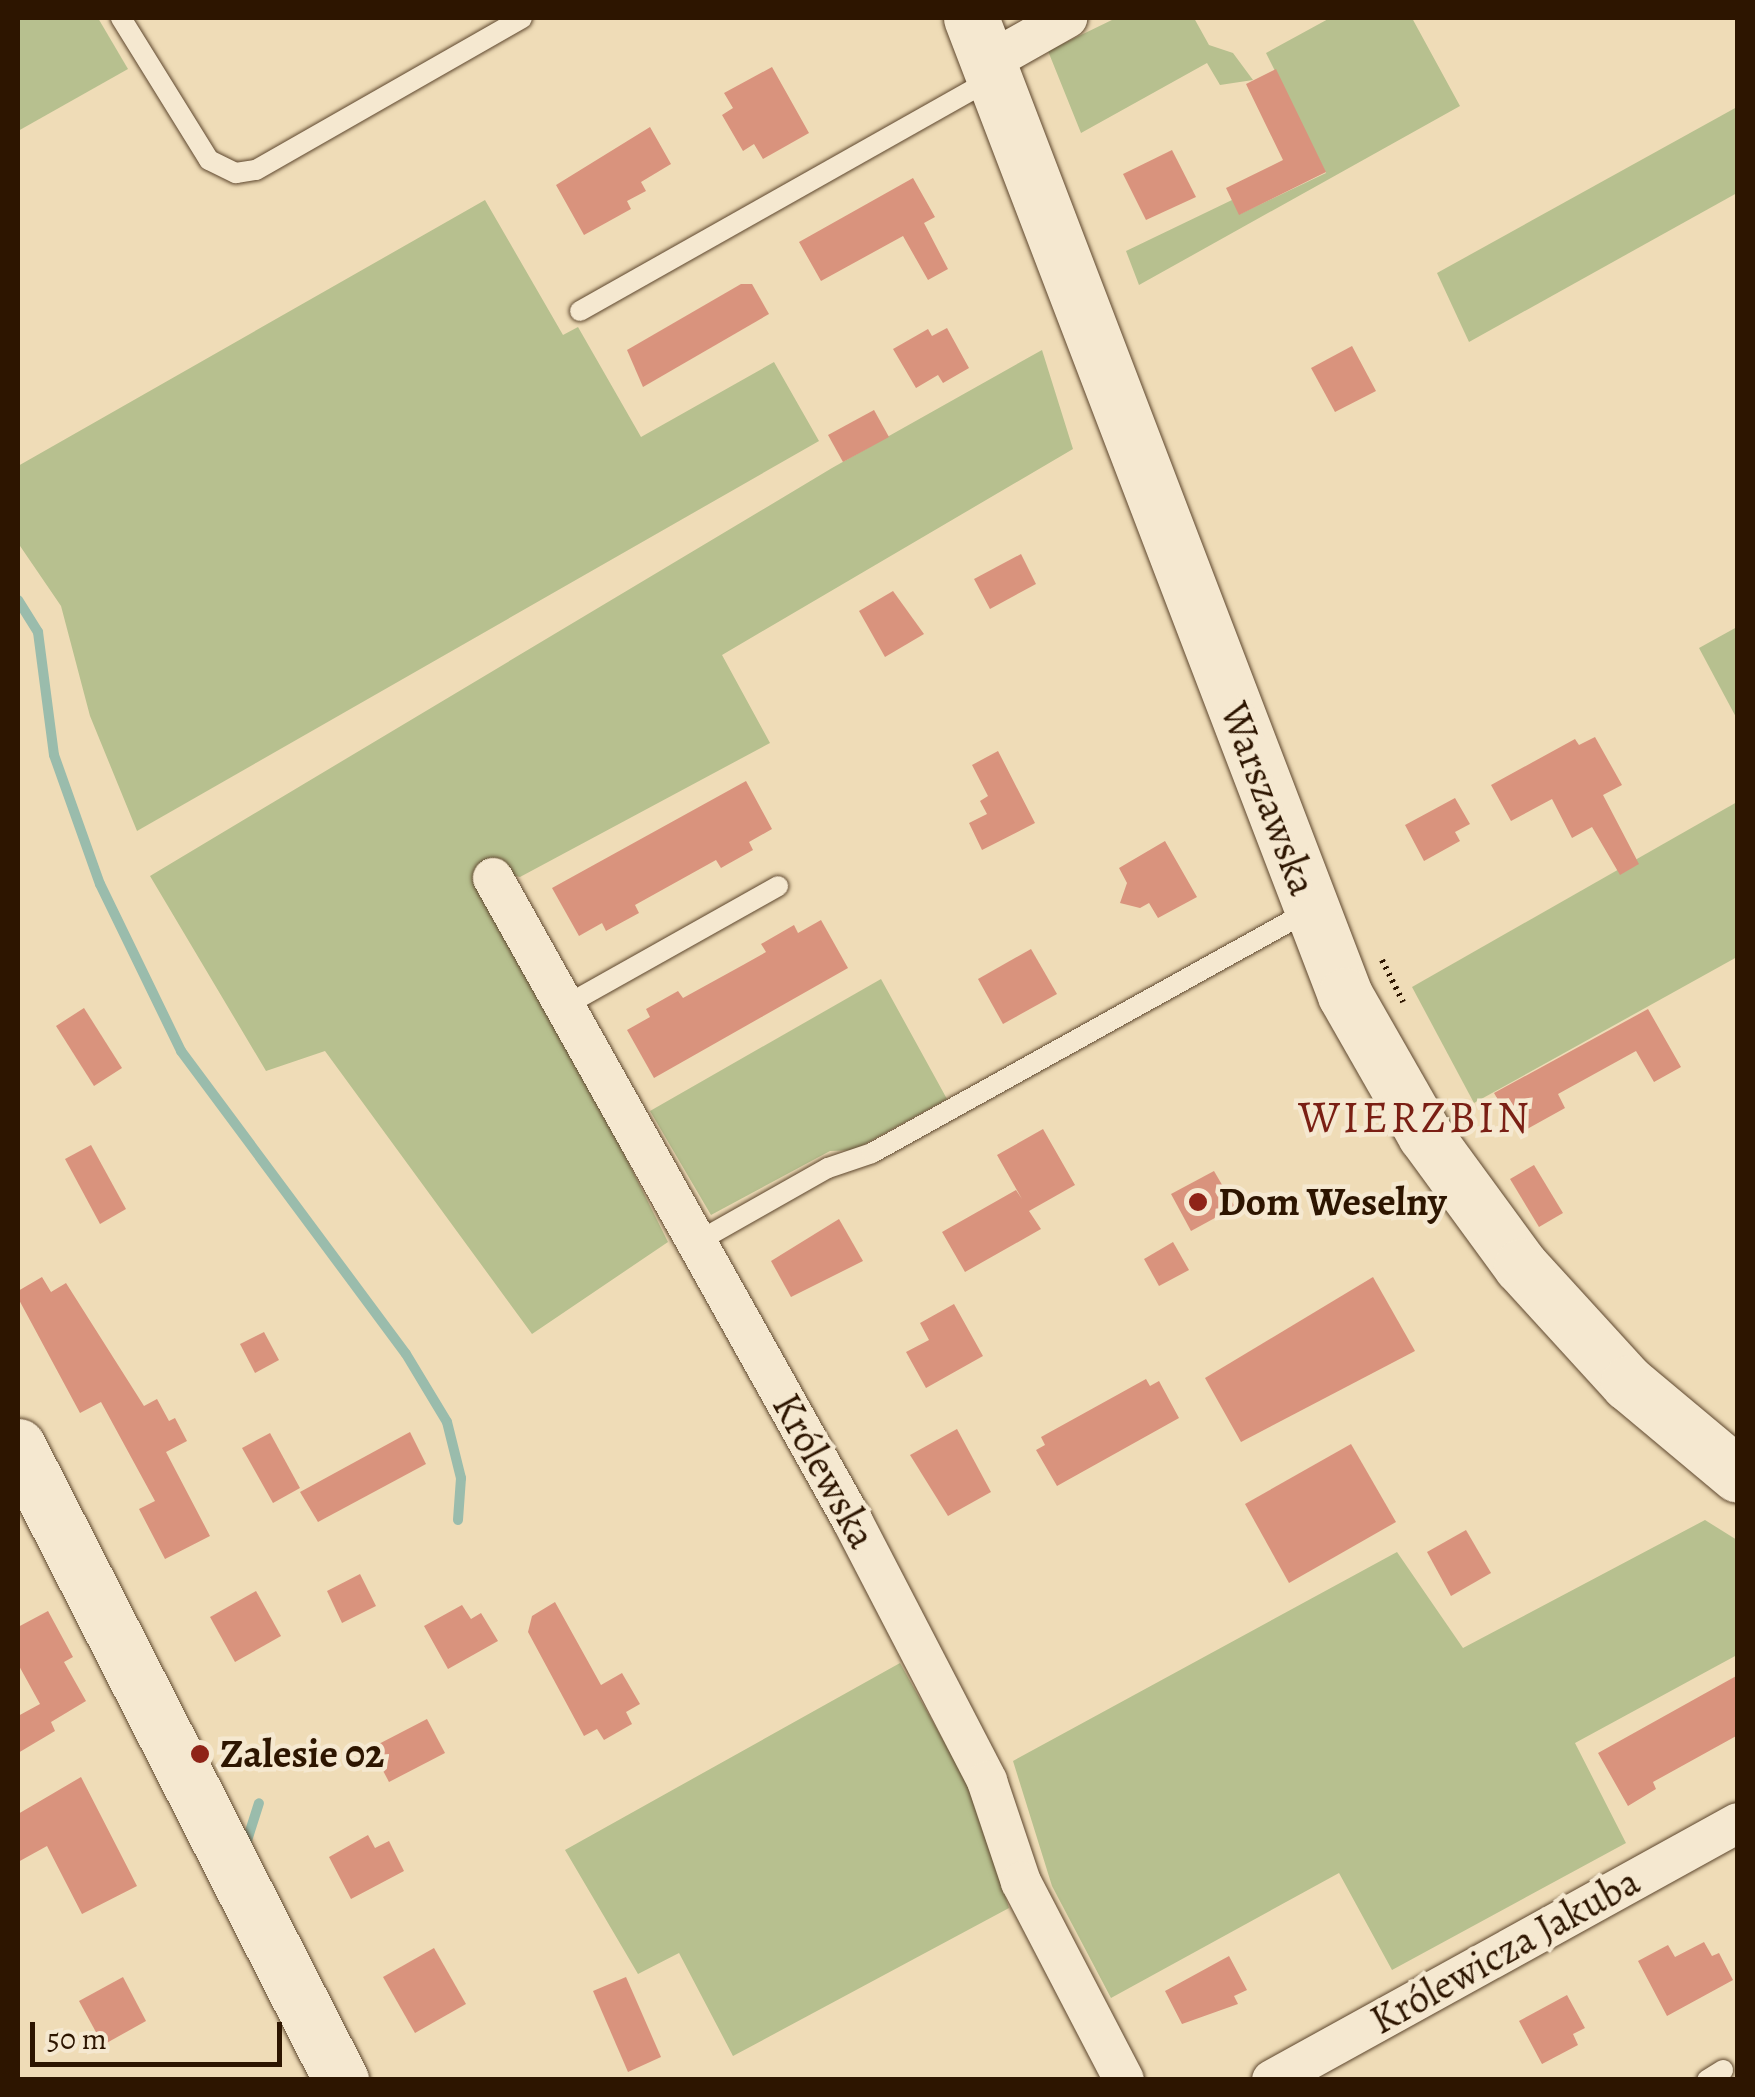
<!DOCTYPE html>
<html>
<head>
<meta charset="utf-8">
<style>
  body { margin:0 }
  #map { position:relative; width:1755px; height:2097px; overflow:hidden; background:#efdcb7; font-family:Alegreya,serif }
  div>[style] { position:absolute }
  .green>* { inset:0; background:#b7c08f }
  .stream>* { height:10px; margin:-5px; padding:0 5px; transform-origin:5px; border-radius:5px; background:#9abcac }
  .building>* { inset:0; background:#d9937d }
  .path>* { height:6px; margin-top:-3px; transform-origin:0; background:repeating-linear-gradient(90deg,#2d1500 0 2.5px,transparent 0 7.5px) }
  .roads { filter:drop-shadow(0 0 2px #5e472e) drop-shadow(0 0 2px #5e472e) }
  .lane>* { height:20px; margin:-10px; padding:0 10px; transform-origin:10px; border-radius:10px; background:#f5e8d0 }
  .street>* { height:40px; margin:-20px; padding:0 20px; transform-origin:20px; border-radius:20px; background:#f5e8d0 }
  .secondary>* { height:55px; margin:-27.5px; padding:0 27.5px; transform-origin:27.5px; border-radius:27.5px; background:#f5e8d0 }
  .dots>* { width:28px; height:28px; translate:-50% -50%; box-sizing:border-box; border:5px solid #f5e8d0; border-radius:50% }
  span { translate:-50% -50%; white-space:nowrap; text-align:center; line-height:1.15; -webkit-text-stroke:9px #f5e8d0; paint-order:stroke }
  .street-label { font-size:40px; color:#2d1500 }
  .poi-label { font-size:40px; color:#2d1500; font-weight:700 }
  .left { translate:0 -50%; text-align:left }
  .quarter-label { font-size:45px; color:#7a1f14; letter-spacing:2.5px }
  .frame { position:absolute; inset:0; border:20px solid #2d1500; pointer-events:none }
  .scale { position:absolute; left:30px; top:2022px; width:252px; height:45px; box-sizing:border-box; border:5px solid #2d1500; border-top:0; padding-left:12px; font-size:30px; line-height:35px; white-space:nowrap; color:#2d1500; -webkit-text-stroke:8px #f5e8d0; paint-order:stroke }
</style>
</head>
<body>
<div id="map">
  <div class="green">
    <div style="clip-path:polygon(18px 18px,98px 18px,128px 69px,18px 131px)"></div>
    <div style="clip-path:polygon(1116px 18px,1194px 18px,1209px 45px,1233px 53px,1253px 80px,1220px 85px,1207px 63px,1081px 133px,1048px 51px)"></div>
    <div style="clip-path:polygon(1330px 18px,1412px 18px,1460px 106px,1139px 285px,1126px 251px,1232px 200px,1240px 214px,1326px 173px,1266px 53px)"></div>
    <div style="clip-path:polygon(1737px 107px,1737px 193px,1469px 342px,1437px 273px)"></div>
    <div style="clip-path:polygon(485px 200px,563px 335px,578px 327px,641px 437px,774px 362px,819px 441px,137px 831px,90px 716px,61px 606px,18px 543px,18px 466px)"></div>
    <div style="clip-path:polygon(1042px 350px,1073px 449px,722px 655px,770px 743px,520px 877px,481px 867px,668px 1242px,532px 1334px,325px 1051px,266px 1071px,150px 876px,832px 468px)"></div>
    <div style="clip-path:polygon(1737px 627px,1737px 719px,1699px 648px)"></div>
    <div style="clip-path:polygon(1737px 802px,1737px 957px,1474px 1103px,1412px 987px)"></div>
    <div style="clip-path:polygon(881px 979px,947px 1099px,854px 1150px,830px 1151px,711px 1215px,650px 1111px)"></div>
    <div style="clip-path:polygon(1705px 1520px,1737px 1540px,1737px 1655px,1575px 1743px,1626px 1843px,1392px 1970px,1339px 1873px,1111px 1998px,1052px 1886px,1013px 1761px,1397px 1552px,1463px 1648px)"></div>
    <div style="clip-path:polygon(900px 1663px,971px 1790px,1009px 1908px,733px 2056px,679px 1953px,638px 1974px,565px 1850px)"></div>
  </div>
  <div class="stream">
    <div style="left:18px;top:600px;width:38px;rotate:58deg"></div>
    <div style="left:38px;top:632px;width:124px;rotate:82.6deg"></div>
    <div style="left:54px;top:755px;width:137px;rotate:70.4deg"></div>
    <div style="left:100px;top:884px;width:186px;rotate:64.1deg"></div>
    <div style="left:181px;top:1051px;width:377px;rotate:53.4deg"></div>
    <div style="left:406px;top:1354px;width:79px;rotate:58.9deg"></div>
    <div style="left:447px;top:1422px;width:58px;rotate:76deg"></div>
    <div style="left:461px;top:1478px;width:42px;rotate:94.1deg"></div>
    <div style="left:244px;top:1850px;width:49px;rotate:-72.3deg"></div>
  </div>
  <div class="building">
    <div style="clip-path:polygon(772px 67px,809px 133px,763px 159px,754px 144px,743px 151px,722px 115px,733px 108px,724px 93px)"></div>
    <div style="clip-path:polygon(1276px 69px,1326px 172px,1239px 215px,1226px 188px,1283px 160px,1246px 84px)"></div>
    <div style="clip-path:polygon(650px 127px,671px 164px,641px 182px,646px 191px,627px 201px,631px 209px,584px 235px,556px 185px)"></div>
    <div style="clip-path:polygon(1172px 150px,1196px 197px,1146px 220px,1123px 174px)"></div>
    <div style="clip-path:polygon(913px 178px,935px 217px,924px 223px,948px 269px,928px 280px,903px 236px,821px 281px,799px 242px)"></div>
    <div style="clip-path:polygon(741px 284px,752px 284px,769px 314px,643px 387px,627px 350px)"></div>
    <div style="clip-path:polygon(947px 328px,969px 368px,943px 383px,938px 375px,916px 388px,893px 349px,928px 329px,932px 336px)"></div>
    <div style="clip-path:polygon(1352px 346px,1376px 391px,1335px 412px,1311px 368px)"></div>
    <div style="clip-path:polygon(874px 410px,889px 437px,843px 462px,828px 435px)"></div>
    <div style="clip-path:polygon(1021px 554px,1036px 584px,990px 609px,974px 579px)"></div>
    <div style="clip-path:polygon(893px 591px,924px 634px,885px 657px,859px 611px)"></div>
    <div style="clip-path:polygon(1595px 737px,1622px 785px,1603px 795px,1639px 864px,1620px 875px,1592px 827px,1572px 838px,1552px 799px,1511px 821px,1491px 785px,1575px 739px,1579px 745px)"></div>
    <div style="clip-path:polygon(998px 751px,1035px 823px,982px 850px,969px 823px,987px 814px,980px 801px,988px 796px,972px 765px)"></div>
    <div style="clip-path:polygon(746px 781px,772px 829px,749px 842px,753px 850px,721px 868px,716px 860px,635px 905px,639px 913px,606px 931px,602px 923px,579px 936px,552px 888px)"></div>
    <div style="clip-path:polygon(1455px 798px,1470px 824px,1455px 832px,1460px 841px,1424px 861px,1405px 825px)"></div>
    <div style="clip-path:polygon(1165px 841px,1197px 897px,1158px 918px,1149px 903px,1140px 908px,1120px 903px,1127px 883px,1119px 868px)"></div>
    <div style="clip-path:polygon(821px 920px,848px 968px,654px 1078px,627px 1030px,650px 1017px,646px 1009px,678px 991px,683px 998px,743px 965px,766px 952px,761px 944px,794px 925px,798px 933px)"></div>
    <div style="clip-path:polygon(1031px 949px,1057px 994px,1003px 1024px,978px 979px)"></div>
    <div style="clip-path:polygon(84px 1008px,122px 1068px,94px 1086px,56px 1026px)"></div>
    <div style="clip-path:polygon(1648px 1009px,1681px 1067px,1654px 1082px,1636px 1051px,1558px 1094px,1565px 1108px,1518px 1134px,1494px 1093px)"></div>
    <div style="clip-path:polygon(1043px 1129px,1075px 1185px,1029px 1211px,1041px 1229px,965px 1272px,942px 1232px,1016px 1190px,1022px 1199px,997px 1155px)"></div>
    <div style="clip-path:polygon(91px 1145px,126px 1209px,100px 1224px,65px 1159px)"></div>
    <div style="clip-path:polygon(1534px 1165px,1563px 1213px,1539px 1227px,1510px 1179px)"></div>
    <div style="clip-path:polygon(1214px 1171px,1235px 1207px,1191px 1231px,1171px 1194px)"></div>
    <div style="clip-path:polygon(839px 1219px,863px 1261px,791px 1297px,771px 1261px)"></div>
    <div style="clip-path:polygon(1173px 1242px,1189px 1270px,1159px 1286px,1144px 1259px)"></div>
    <div style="clip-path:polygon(42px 1277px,51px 1292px,66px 1283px,144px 1406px,157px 1399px,169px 1421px,175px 1418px,187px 1441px,166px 1452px,210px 1536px,165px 1559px,139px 1509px,155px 1501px,101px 1402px,80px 1413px,18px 1298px,18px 1291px)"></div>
    <div style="clip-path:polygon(1373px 1277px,1415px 1351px,1241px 1442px,1205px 1378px)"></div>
    <div style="clip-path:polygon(954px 1304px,983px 1356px,926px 1388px,906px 1352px,929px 1340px,920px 1323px)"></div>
    <div style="clip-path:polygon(264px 1332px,279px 1360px,255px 1373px,240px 1344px)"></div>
    <div style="clip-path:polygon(1146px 1379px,1150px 1386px,1159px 1381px,1179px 1418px,1057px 1486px,1036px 1450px,1045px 1445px,1041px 1437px)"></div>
    <div style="clip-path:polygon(957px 1429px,991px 1492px,948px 1516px,910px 1455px)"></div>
    <div style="clip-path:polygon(410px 1432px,426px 1464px,318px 1522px,300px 1492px)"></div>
    <div style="clip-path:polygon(270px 1433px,300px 1488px,273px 1503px,242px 1448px)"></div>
    <div style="clip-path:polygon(1351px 1444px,1396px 1522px,1289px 1583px,1245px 1504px)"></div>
    <div style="clip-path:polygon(1466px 1530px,1491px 1573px,1451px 1596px,1427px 1552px)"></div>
    <div style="clip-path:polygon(360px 1574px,376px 1606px,342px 1623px,327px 1591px)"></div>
    <div style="clip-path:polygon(256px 1591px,281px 1636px,235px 1662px,210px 1617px)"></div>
    <div style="clip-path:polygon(555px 1602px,601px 1685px,622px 1673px,640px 1704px,626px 1712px,632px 1724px,604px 1740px,597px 1729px,584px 1736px,528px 1632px,532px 1616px)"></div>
    <div style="clip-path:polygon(462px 1605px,471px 1619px,481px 1613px,498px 1641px,448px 1669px,424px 1626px)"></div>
    <div style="clip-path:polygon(48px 1611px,73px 1657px,64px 1662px,86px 1701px,51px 1722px,55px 1731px,18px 1753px,18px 1716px,40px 1704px,18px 1664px,18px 1627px)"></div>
    <div style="clip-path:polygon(1738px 1675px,1738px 1735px,1653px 1782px,1656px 1789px,1628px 1806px,1598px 1753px)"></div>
    <div style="clip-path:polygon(427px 1719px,445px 1753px,389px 1782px,371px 1748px)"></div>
    <div style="clip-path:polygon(81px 1777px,137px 1886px,82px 1914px,47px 1846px,18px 1862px,18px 1814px)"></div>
    <div style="clip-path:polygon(368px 1835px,375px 1848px,389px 1841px,404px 1871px,351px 1899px,329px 1857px)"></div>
    <div style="clip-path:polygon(1704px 1942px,1712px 1956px,1719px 1953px,1733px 1980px,1667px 2016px,1638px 1961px,1668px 1945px,1675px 1957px)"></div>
    <div style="clip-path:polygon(434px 1948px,466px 2004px,415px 2033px,383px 1977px)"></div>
    <div style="clip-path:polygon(1229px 1956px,1247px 1990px,1234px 1996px,1238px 2004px,1182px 2024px,1165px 1991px)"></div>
    <div style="clip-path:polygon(123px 1977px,146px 2021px,103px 2045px,79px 2001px)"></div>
    <div style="clip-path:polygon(626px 1977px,661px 2057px,628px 2072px,593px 1991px)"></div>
    <div style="clip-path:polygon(1567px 1995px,1585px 2028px,1573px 2034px,1578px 2045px,1542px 2064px,1519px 2021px)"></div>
  </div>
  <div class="path">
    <div style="left:1382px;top:960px;width:47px;rotate:63.4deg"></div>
  </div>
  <div class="roads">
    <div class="lane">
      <div style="left:121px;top:18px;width:167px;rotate:58.2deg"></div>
      <div style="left:209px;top:160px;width:30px;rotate:26deg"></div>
      <div style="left:236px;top:173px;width:20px;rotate:-9deg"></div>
      <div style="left:256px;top:170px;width:306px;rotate:-29.7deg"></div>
      <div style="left:580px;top:311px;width:474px;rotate:-29.4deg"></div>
      <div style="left:561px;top:1008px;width:249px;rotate:-29.3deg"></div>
      <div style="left:697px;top:1242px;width:150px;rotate:-29.5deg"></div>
      <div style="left:828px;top:1168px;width:46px;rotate:-18.8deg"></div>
      <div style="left:872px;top:1153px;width:499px;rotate:-29deg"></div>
      <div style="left:1707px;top:2080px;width:19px;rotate:-32deg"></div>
    </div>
    <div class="street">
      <div style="left:989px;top:62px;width:90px;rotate:-29.4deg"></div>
      <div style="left:493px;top:878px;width:738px;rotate:60.79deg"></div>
      <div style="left:853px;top:1522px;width:292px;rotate:62.6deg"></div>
      <div style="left:987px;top:1781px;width:107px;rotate:71.4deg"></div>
      <div style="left:1021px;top:1882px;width:223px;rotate:62.5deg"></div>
      <div style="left:1272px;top:2080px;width:532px;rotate:-28.88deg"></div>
    </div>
    <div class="secondary">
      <div style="left:971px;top:18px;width:1046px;rotate:69.05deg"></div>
      <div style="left:1345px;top:995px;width:161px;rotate:60.3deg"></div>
      <div style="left:1425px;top:1135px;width:162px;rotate:53.8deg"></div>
      <div style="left:1521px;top:1266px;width:159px;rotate:47.6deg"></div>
      <div style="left:1628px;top:1383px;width:143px;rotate:39.9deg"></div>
      <div style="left:18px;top:1446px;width:712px;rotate:63deg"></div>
    </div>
  </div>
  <div class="dots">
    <div style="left:1198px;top:1202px;background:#8f2418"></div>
    <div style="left:200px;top:1754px;background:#8f2418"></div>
  </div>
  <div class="street-label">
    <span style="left:1268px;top:799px;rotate:69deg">Warszawska</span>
    <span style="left:824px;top:1471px;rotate:61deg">Królewska</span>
    <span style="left:1505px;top:1951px;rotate:-29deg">Królewicza Jakuba</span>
  </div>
  <div class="poi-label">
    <span class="left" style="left:1218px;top:1202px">Dom Weselny</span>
    <span class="left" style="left:220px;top:1754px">Zalesie 02</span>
  </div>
  <div class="quarter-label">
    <span style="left:1415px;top:1118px">WIERZBIN</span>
  </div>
  <div class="frame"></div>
  <div class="scale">50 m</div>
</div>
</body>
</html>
